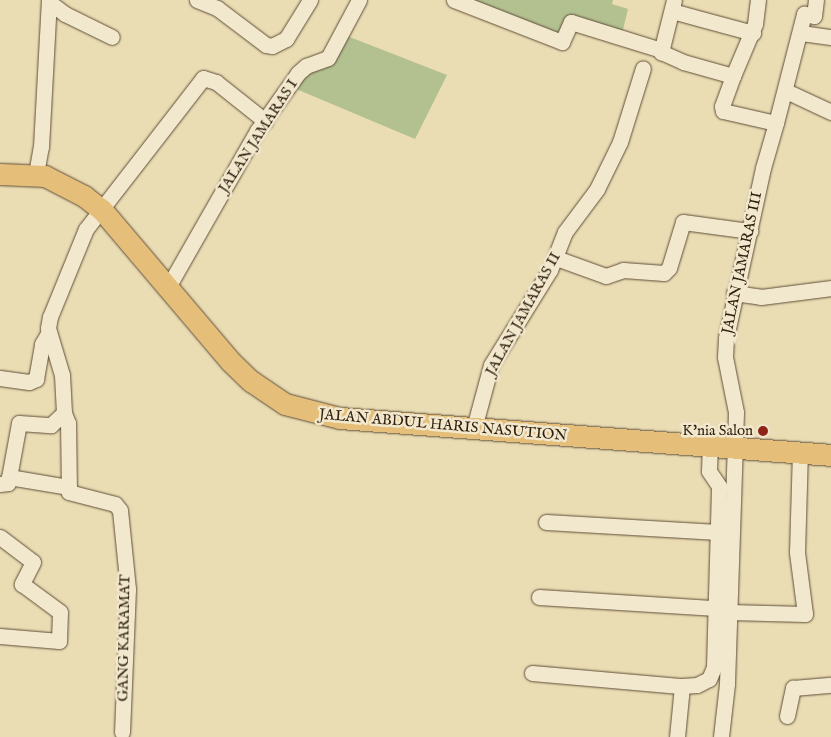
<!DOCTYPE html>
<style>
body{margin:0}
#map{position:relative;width:831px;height:737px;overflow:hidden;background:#eadcb3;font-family:"IM FELL English",serif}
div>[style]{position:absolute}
.green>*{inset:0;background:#b3c190}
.roads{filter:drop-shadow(0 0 1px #5f4e37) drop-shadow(0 0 1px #5f4e37)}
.minor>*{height:15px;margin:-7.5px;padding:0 7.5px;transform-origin:7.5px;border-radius:7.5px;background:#f1e8ce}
.highway>*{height:21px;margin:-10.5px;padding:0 10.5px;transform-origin:10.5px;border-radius:10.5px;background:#e5be7a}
.dots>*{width:14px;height:14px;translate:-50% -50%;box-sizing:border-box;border:2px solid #f1e8ce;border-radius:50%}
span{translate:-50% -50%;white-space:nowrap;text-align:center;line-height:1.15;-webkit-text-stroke:5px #f1e8ce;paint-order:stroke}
.street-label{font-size:15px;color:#311f0e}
.poi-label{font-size:15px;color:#311f0e}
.right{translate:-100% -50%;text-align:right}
</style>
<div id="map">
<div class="green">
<div style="clip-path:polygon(454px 0,613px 0,612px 4px,628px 9px,621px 38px,571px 22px,562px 42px)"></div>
<div style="clip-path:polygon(342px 34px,447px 75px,415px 139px,289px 86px,315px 64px)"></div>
</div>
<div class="roads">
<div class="minor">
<div style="left:197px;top:0;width:22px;rotate:22deg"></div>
<div style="left:217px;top:8px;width:61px;rotate:37.1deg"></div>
<div style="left:266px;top:45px;width:6px;rotate:9deg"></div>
<div style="left:272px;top:46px;width:16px;rotate:-27deg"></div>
<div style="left:286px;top:39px;width:46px;rotate:-58.4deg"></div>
<div style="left:454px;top:0;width:116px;rotate:21.3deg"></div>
<div style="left:562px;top:42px;width:22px;rotate:-66deg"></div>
<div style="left:571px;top:22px;width:94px;rotate:17.3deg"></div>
<div style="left:674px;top:0;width:54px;rotate:104deg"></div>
<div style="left:661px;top:52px;width:24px;rotate:24deg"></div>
<div style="left:683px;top:62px;width:52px;rotate:15.6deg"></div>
<div style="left:733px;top:76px;width:32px;rotate:110deg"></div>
<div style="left:722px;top:106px;width:5px;rotate:79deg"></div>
<div style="left:723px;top:111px;width:54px;rotate:12.8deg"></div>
<div style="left:776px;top:123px;width:47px;rotate:106.1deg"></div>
<div style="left:763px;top:168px;width:174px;rotate:102.3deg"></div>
<div style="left:726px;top:338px;width:19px;rotate:93deg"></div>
<div style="left:725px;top:357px;width:56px;rotate:78.7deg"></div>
<div style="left:736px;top:412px;width:272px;rotate:91.9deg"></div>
<div style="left:727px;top:684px;width:53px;rotate:96.5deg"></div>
<div style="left:49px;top:2px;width:20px;rotate:37deg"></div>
<div style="left:65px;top:14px;width:52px;rotate:26.1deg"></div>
<div style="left:672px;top:11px;width:84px;rotate:15.2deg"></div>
<div style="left:801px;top:33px;width:30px;rotate:8deg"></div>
<div style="left:733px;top:76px;width:56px;rotate:-67.1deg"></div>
<div style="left:755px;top:24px;width:24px;rotate:-83deg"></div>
<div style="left:786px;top:91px;width:50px;rotate:25deg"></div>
<div style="left:776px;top:123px;width:113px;rotate:-75.6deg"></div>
<div style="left:804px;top:14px;width:10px;rotate:11deg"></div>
<div style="left:814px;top:16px;width:16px;rotate:-83deg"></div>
<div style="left:36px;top:174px;width:27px;rotate:-80deg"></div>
<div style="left:41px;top:147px;width:147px;rotate:-86.9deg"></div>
<div style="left:556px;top:258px;width:53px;rotate:19.8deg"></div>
<div style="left:606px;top:276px;width:18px;rotate:-19deg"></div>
<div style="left:623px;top:270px;width:41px;rotate:4.2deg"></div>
<div style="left:664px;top:273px;width:7px;rotate:-45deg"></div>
<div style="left:669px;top:268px;width:48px;rotate:-73.1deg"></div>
<div style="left:683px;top:222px;width:68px;rotate:7.7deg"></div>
<div style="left:168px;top:287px;width:180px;rotate:-60.3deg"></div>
<div style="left:257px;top:131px;width:71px;rotate:-54.7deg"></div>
<div style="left:298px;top:73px;width:11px;rotate:-41deg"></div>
<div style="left:306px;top:66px;width:23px;rotate:-20deg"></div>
<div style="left:328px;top:58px;width:66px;rotate:-61.9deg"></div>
<div style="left:734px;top:293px;width:27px;rotate:8deg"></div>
<div style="left:761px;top:297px;width:71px;rotate:-7.3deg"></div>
<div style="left:0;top:378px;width:29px;rotate:8deg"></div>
<div style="left:29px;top:382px;width:8px;rotate:-23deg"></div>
<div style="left:36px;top:379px;width:36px;rotate:-80deg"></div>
<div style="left:42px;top:344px;width:14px;rotate:-60deg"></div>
<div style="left:474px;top:428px;width:65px;rotate:-74.9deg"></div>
<div style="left:491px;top:365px;width:112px;rotate:-58.2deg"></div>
<div style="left:550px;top:270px;width:41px;rotate:-68.5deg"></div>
<div style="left:565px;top:232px;width:54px;rotate:-53.3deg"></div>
<div style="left:597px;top:189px;width:52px;rotate:-63.9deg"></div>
<div style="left:620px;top:142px;width:77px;rotate:-72.7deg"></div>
<div style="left:9px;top:477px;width:61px;rotate:9.5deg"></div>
<div style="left:0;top:484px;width:8px;rotate:-7deg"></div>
<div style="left:8px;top:483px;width:61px;rotate:-79.6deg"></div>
<div style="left:19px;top:423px;width:32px;rotate:4deg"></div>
<div style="left:51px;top:425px;width:18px;rotate:-43deg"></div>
<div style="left:546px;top:522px;width:172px;rotate:3.3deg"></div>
<div style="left:0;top:537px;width:41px;rotate:37.1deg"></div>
<div style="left:33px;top:562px;width:25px;rotate:117deg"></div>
<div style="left:22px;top:584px;width:47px;rotate:36.4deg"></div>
<div style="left:60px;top:612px;width:29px;rotate:92deg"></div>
<div style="left:59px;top:641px;width:59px;rotate:-175.2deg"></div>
<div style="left:539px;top:597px;width:177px;rotate:3.6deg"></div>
<div style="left:729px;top:612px;width:76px;rotate:1.5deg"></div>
<div style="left:805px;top:614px;width:63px;rotate:-97.4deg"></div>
<div style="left:797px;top:552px;width:99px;rotate:-88.3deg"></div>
<div style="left:532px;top:673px;width:151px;rotate:5deg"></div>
<div style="left:682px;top:686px;width:15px;rotate:-4deg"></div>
<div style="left:697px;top:685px;width:13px;rotate:-27deg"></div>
<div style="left:709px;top:679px;width:13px;rotate:-67deg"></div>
<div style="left:714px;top:667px;width:181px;rotate:-88.4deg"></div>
<div style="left:719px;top:486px;width:18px;rotate:-124deg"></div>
<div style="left:709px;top:471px;width:24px;rotate:-88deg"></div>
<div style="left:787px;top:716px;width:29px;rotate:-78deg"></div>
<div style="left:793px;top:688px;width:38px;rotate:-5deg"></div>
<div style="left:122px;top:732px;width:143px;rotate:-87.6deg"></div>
<div style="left:128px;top:589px;width:79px;rotate:-95.8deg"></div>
<div style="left:120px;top:510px;width:8px;rotate:-130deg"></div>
<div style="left:115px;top:504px;width:48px;rotate:-165.4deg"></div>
<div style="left:69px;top:492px;width:69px;rotate:-90.8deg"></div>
<div style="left:68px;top:423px;width:11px;rotate:-112deg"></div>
<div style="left:64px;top:413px;width:38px;rotate:-93deg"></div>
<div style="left:62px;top:375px;width:49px;rotate:-106.6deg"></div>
<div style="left:48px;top:328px;width:11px;rotate:-80deg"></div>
<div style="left:50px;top:317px;width:95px;rotate:-67.8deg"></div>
<div style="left:86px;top:229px;width:191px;rotate:-52.2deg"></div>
<div style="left:203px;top:78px;width:14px;rotate:17deg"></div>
<div style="left:216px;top:82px;width:63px;rotate:38.5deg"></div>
<div style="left:677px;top:737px;width:51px;rotate:-84.4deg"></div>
</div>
<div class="highway">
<div style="left:0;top:174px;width:45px;rotate:2.5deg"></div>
<div style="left:45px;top:176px;width:44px;rotate:27.1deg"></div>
<div style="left:84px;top:196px;width:23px;rotate:38deg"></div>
<div style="left:102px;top:210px;width:199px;rotate:49.7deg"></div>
<div style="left:231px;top:362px;width:28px;rotate:44deg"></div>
<div style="left:251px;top:381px;width:41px;rotate:34.1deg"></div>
<div style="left:285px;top:404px;width:57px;rotate:14.3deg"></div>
<div style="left:340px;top:418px;width:492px;rotate:4.3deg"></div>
</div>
</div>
<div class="dots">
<div style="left:763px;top:431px;background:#8f2418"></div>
</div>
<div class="street-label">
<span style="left:258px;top:136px;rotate:-57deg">JALAN JAMARAS I</span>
<span style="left:742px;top:263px;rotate:-78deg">JALAN JAMARAS III</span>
<span style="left:523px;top:314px;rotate:-61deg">JALAN JAMARAS II</span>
<span style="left:443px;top:425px;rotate:5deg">JALAN ABDUL HARIS NASUTION</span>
<span style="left:124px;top:638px;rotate:-89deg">GANG KARAMAT</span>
</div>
<div class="poi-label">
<span class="right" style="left:753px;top:431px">K'nia Salon</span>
</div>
</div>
